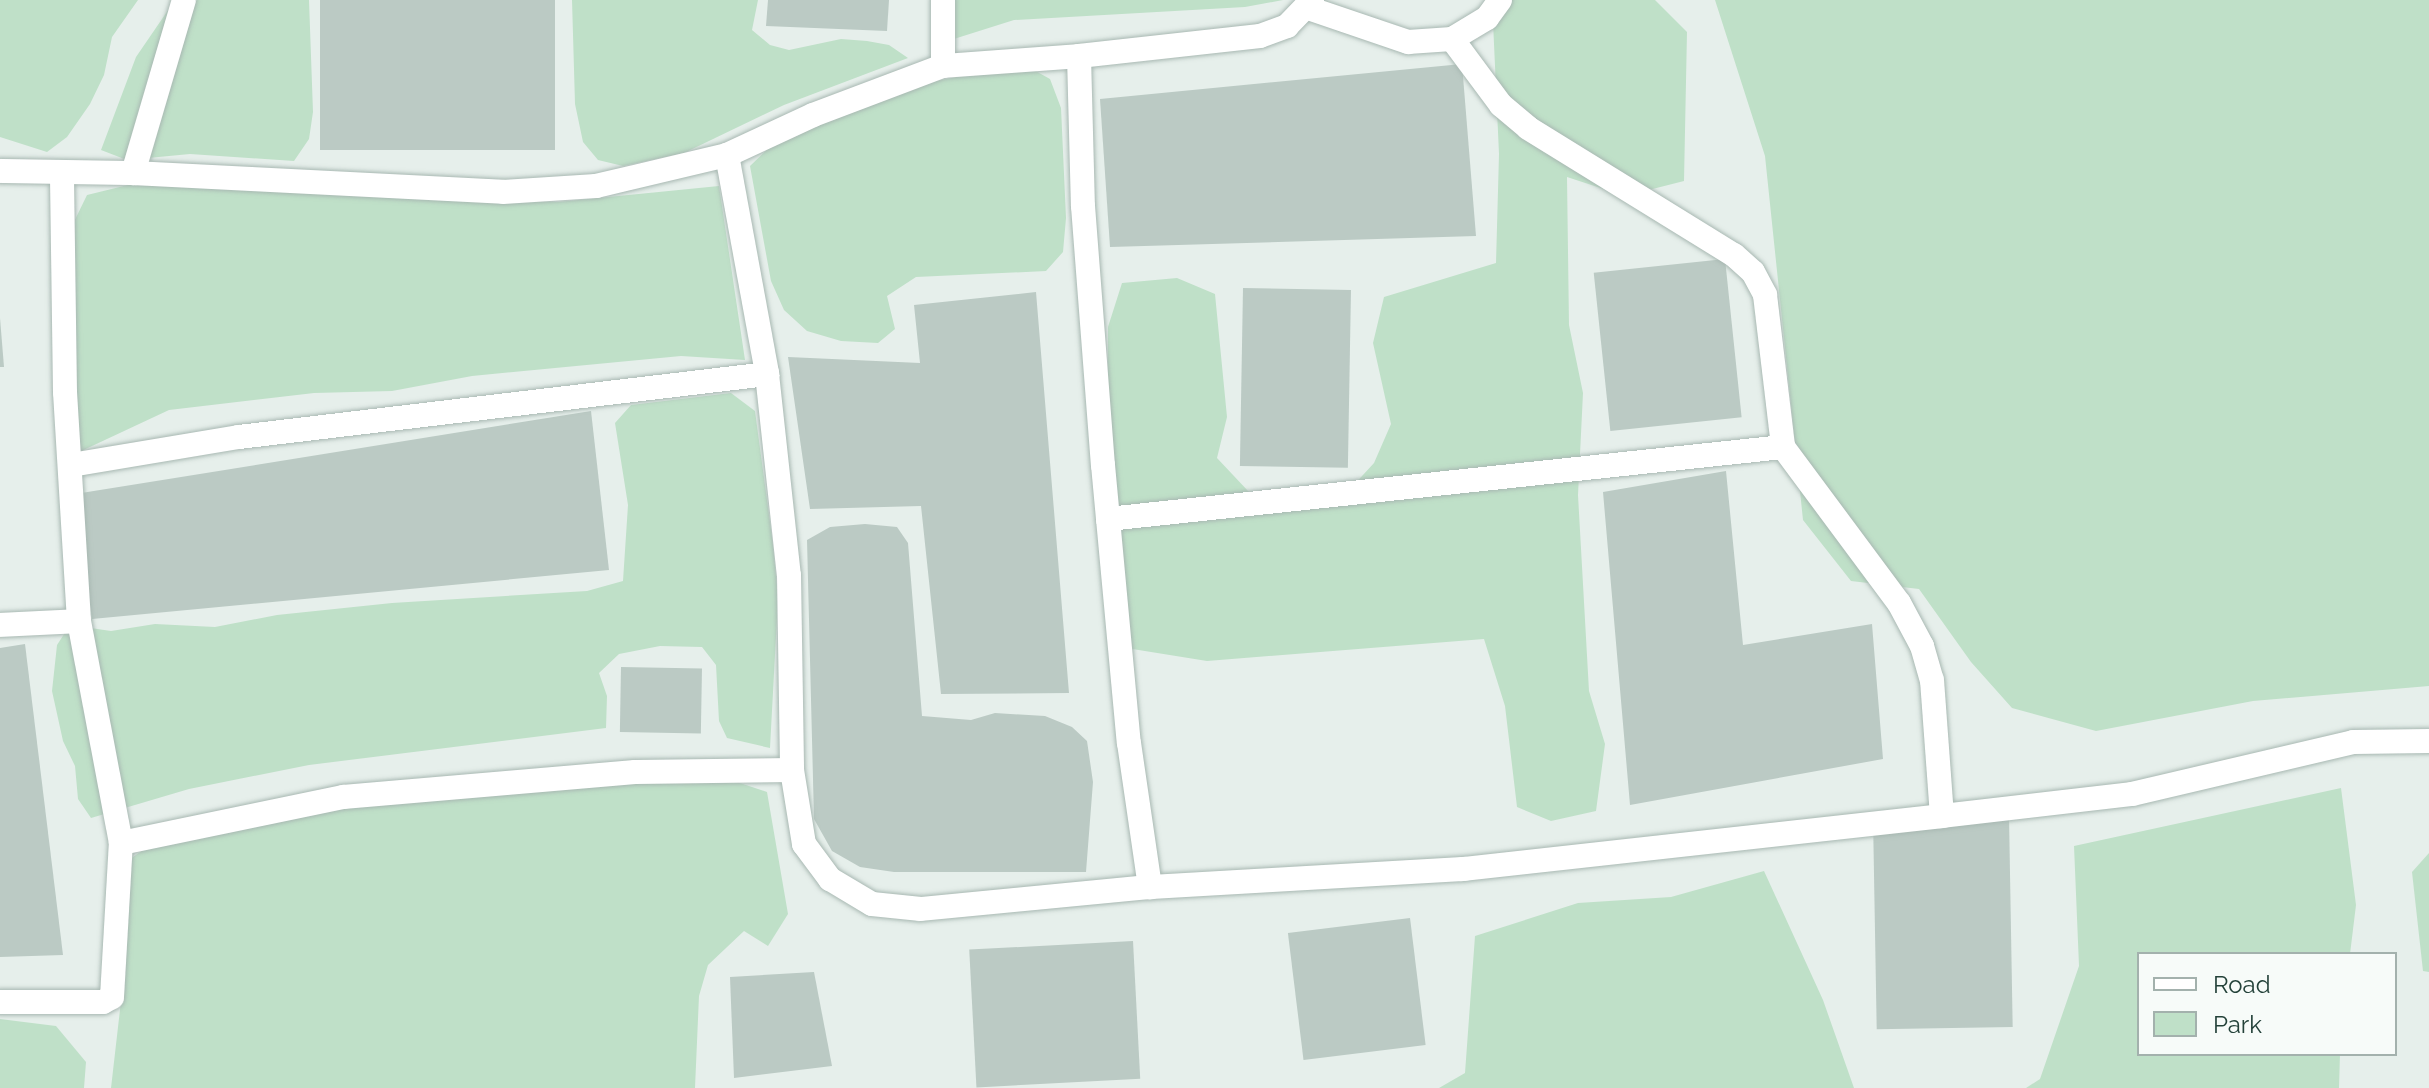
<!DOCTYPE html>
<style>
body{margin:0}
#map{position:relative;width:2429px;height:1088px;overflow:hidden;background:#e6efeb;font-family:Raleway,sans-serif}
div>[style]{position:absolute}
.green>*{inset:0;background:#bfe0c8}
.building>*{inset:0;background:#bbcac4;transform-origin:0 0}
.roads{filter:drop-shadow(0 0 2px #a8b8b2) drop-shadow(0 0 2px #a8b8b2)}
.minor>*{height:24px;margin:-12px;padding:0 12px;transform-origin:12px;border-radius:12px;background:#fff}
span{translate:-50% -50%;white-space:nowrap;text-align:center;line-height:1.15;-webkit-text-stroke:7px #f7fbf9;paint-order:stroke}
.legend{position:absolute;left:2137px;top:952px;width:260px;height:104px;box-sizing:border-box;background:#f7fbf9;border:2px solid #a3b1ad;margin:0;padding:10px 14px;list-style:none;font-size:24px;color:#24423a}
.legend li{display:flex;align-items:center;gap:16px;height:40px}
.legend b{width:40px;border:2px solid #a3b1ad}
</style>
<div id="map">
<div class="green">
<div style="clip-path:polygon(0 0,138px 0,112px 37px,104px 75px,90px 104px,67px 137px,47px 152px,0 137px)"></div>
<div style="clip-path:polygon(175px 0,309px 0,313px 112px,309px 139px,294px 161px,190px 154px,127px 160px,101px 150px,136px 57px)"></div>
<div style="clip-path:polygon(572px 0,758px 0,752px 30px,770px 45px,789px 50px,841px 39px,867px 41px,889px 45px,908px 58px,784px 105px,684px 153px,623px 166px,598px 160px,583px 142px,575px 104px)"></div>
<div style="clip-path:polygon(937px 0,1283px 0,1245px 7px,1014px 20px,938px 44px)"></div>
<div style="clip-path:polygon(1492px 0,1655px 0,1687px 32px,1684px 181px,1625px 196px,1567px 177px,1569px 325px,1583px 393px,1578px 495px,1589px 691px,1605px 744px,1596px 811px,1551px 821px,1517px 807px,1505px 706px,1484px 639px,1207px 661px,1120px 647px,1123px 571px,1108px 397px,1108px 327px,1122px 283px,1177px 278px,1215px 294px,1227px 417px,1217px 458px,1249px 492px,1339px 501px,1374px 463px,1391px 424px,1373px 343px,1384px 297px,1496px 263px,1499px 154px)"></div>
<div style="clip-path:polygon(1715px 0,2429px 0,2429px 686px,2253px 701px,2096px 731px,2012px 708px,1971px 662px,1919px 589px,1851px 581px,1803px 520px,1765px 156px)"></div>
<div style="clip-path:polygon(1023px 64px,1050px 79px,1061px 108px,1066px 218px,1063px 252px,1046px 271px,916px 277px,887px 296px,895px 329px,878px 343px,841px 341px,807px 331px,784px 310px,771px 281px,750px 166px,774px 143px,931px 82px)"></div>
<div style="clip-path:polygon(128px 185px,558px 202px,719px 186px,745px 360px,681px 356px,472px 376px,392px 391px,314px 393px,169px 410px,60px 461px,51px 269px,87px 195px)"></div>
<div style="clip-path:polygon(731px 393px,755px 411px,773px 545px,778px 599px,770px 748px,727px 738px,719px 721px,716px 665px,702px 647px,660px 646px,619px 654px,599px 673px,607px 696px,606px 728px,309px 765px,189px 789px,91px 818px,78px 799px,75px 766px,63px 741px,52px 691px,57px 645px,70px 625px,111px 631px,155px 624px,215px 627px,277px 615px,392px 603px,587px 591px,623px 581px,628px 505px,615px 423px,631px 405px)"></div>
<div style="clip-path:polygon(731px 780px,767px 792px,788px 914px,768px 946px,744px 931px,708px 965px,699px 996px,695px 1088px,111px 1088px,124px 975px,123px 864px,146px 848px,434px 790px)"></div>
<div style="clip-path:polygon(2341px 788px,2356px 905px,2350px 954px,2139px 954px,2139px 1054px,2340px 1054px,2339px 1088px,2026px 1088px,2040px 1079px,2079px 966px,2074px 846px)"></div>
<div style="clip-path:polygon(2429px 853px,2429px 972px,2423px 971px,2412px 872px)"></div>
<div style="clip-path:polygon(1764px 871px,1823px 1000px,1854px 1088px,1439px 1088px,1465px 1073px,1475px 936px,1578px 903px,1671px 897px)"></div>
<div style="clip-path:polygon(0 1019px,56px 1026px,86px 1062px,84px 1088px,0 1088px)"></div>
</div>
<div class="building">
<div style="left:320px;top:0;width:235px;height:150px"></div>
<div style="clip-path:polygon(768px 0,889px 0,887px 31px,766px 26px)"></div>
<div style="clip-path:polygon(1462px 64px,1476px 236px,1110px 247px,1100px 99px)"></div>
<div style="left:1725px;top:259px;width:159px;height:132px;rotate:84deg"></div>
<div style="left:1243px;top:288px;width:108px;height:178px;rotate:1deg"></div>
<div style="clip-path:polygon(1036px 292px,1069px 693px,941px 694px,921px 506px,810px 509px,788px 357px,920px 363px,914px 305px)"></div>
<div style="clip-path:polygon(0 318px,4px 367px,0 367px)"></div>
<div style="clip-path:polygon(591px 411px,609px 570px,92px 619px,75px 494px)"></div>
<div style="clip-path:polygon(1726px 471px,1743px 645px,1872px 624px,1883px 759px,1630px 805px,1603px 492px)"></div>
<div style="clip-path:polygon(865px 524px,897px 527px,908px 543px,922px 716px,971px 720px,995px 713px,1045px 716px,1072px 727px,1087px 741px,1093px 782px,1086px 872px,894px 872px,860px 867px,832px 851px,814px 819px,807px 540px,830px 527px)"></div>
<div style="clip-path:polygon(25px 644px,63px 955px,0 957px,0 648px)"></div>
<div style="left:621px;top:667px;width:81px;height:65px;rotate:1deg"></div>
<div style="left:2009px;top:816px;width:211px;height:136px;rotate:89deg"></div>
<div style="left:1410px;top:918px;width:128px;height:123px;rotate:83deg"></div>
<div style="left:1133px;top:941px;width:138px;height:164px;rotate:87deg"></div>
<div style="clip-path:polygon(814px 972px,832px 1066px,734px 1078px,730px 977px)"></div>
</div>
<div class="roads">
<div class="minor">
<div style="left:1308px;top:8px;width:106px;rotate:18.8deg"></div>
<div style="left:1408px;top:42px;width:44px;rotate:-3.9deg"></div>
<div style="left:1452px;top:39px;width:41px;rotate:-31deg"></div>
<div style="left:1487px;top:18px;width:22px;rotate:-54deg"></div>
<div style="left:1452px;top:39px;width:82px;rotate:53.4deg"></div>
<div style="left:1501px;top:105px;width:35px;rotate:40deg"></div>
<div style="left:1528px;top:128px;width:242px;rotate:31.7deg"></div>
<div style="left:1734px;top:255px;width:25px;rotate:42deg"></div>
<div style="left:1753px;top:272px;width:26px;rotate:62deg"></div>
<div style="left:1765px;top:295px;width:153px;rotate:83.2deg"></div>
<div style="left:1783px;top:447px;width:194px;rotate:53.4deg"></div>
<div style="left:1899px;top:603px;width:49px;rotate:61.9deg"></div>
<div style="left:1922px;top:646px;width:35px;rotate:74deg"></div>
<div style="left:1932px;top:680px;width:136px;rotate:85.8deg"></div>
<div style="left:1079px;top:56px;width:182px;rotate:-6.3deg"></div>
<div style="left:1260px;top:36px;width:29px;rotate:-20deg"></div>
<div style="left:1287px;top:26px;width:36px;rotate:-46deg"></div>
<div style="left:943px;top:66px;width:66px;rotate:-90deg"></div>
<div style="left:727px;top:155px;width:223px;rotate:79.6deg"></div>
<div style="left:0;top:171px;width:133px;rotate:0.9deg"></div>
<div style="left:133px;top:173px;width:180px;rotate:-73.6deg"></div>
<div style="left:133px;top:173px;width:370px;rotate:2.9deg"></div>
<div style="left:503px;top:192px;width:93px;rotate:-3.7deg"></div>
<div style="left:596px;top:186px;width:135px;rotate:-13.3deg"></div>
<div style="left:727px;top:155px;width:95px;rotate:-24.9deg"></div>
<div style="left:813px;top:115px;width:139px;rotate:-20.7deg"></div>
<div style="left:943px;top:66px;width:136px;rotate:-4.2deg"></div>
<div style="left:1079px;top:56px;width:150px;rotate:88.5deg"></div>
<div style="left:1083px;top:206px;width:260px;rotate:85.6deg"></div>
<div style="left:1103px;top:465px;width:279px;rotate:84.7deg"></div>
<div style="left:1129px;top:743px;width:146px;rotate:81.7deg"></div>
<div style="left:71px;top:465px;width:170px;rotate:-9.5deg"></div>
<div style="left:239px;top:437px;width:532px;rotate:-6.8deg"></div>
<div style="left:767px;top:374px;width:202px;rotate:83.8deg"></div>
<div style="left:789px;top:575px;width:195px;rotate:89.1deg"></div>
<div style="left:1108px;top:519px;width:679px;rotate:-6.09deg"></div>
<div style="left:79px;top:621px;width:226px;rotate:79.3deg"></div>
<div style="left:0;top:625px;width:79px;rotate:-2.9deg"></div>
<div style="left:79px;top:621px;width:229px;rotate:-93.5deg"></div>
<div style="left:65px;top:392px;width:219px;rotate:-90.8deg"></div>
<div style="left:0;top:1002px;width:103px"></div>
<div style="left:103px;top:1002px;width:10px;rotate:-29deg"></div>
<div style="left:112px;top:997px;width:154px;rotate:-86.7deg"></div>
<div style="left:121px;top:843px;width:227px;rotate:-11.7deg"></div>
<div style="left:343px;top:797px;width:293px;rotate:-4.9deg"></div>
<div style="left:635px;top:772px;width:157px;rotate:-0.7deg"></div>
<div style="left:792px;top:770px;width:75px;rotate:80.8deg"></div>
<div style="left:804px;top:844px;width:44px;rotate:53.4deg"></div>
<div style="left:830px;top:879px;width:49px;rotate:30.8deg"></div>
<div style="left:872px;top:904px;width:49px;rotate:5.8deg"></div>
<div style="left:921px;top:909px;width:230px;rotate:-5.5deg"></div>
<div style="left:1150px;top:887px;width:314px;rotate:-3.3deg"></div>
<div style="left:1463px;top:869px;width:482px;rotate:-6.3deg"></div>
<div style="left:1942px;top:816px;width:191px;rotate:-6.6deg"></div>
<div style="left:2132px;top:794px;width:227px;rotate:-13.2deg"></div>
<div style="left:2353px;top:742px;width:76px;rotate:-0.8deg"></div>
</div>
</div>
<ul class="legend">
<li><b style="height:10px;background:#fff"></b>Road</li>
<li><b style="height:22px;background:#bfe0c8"></b>Park</li>
</ul>
</div>
